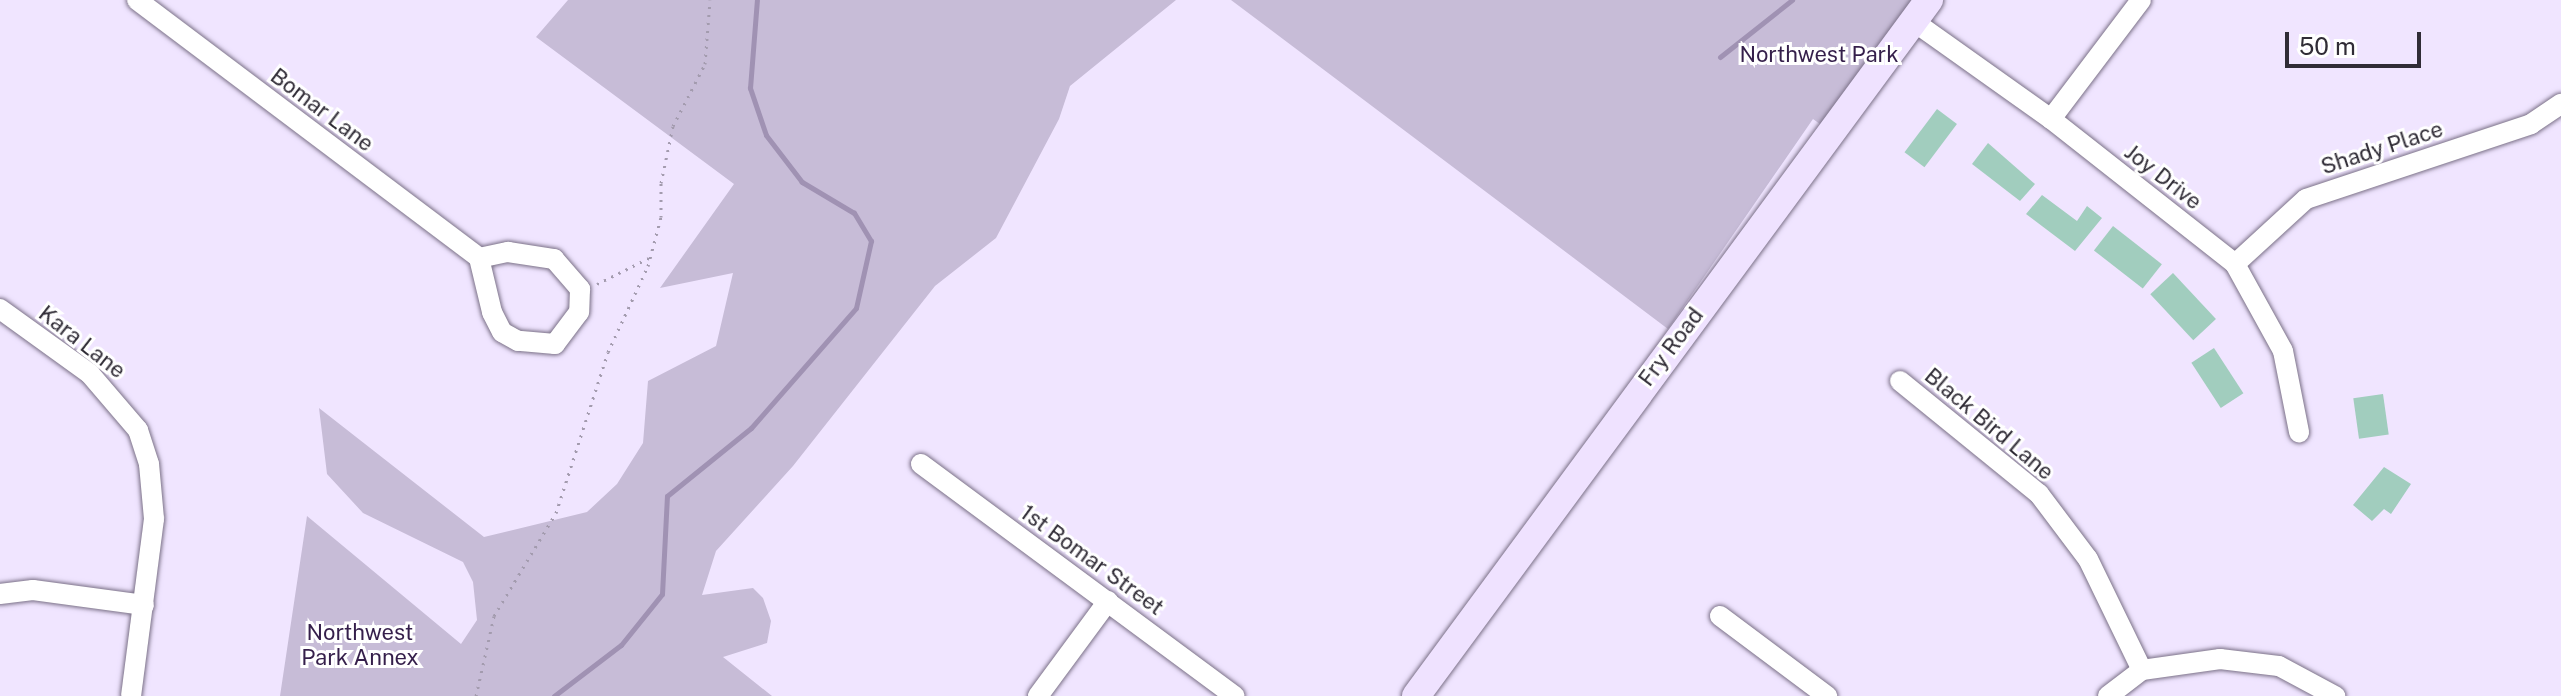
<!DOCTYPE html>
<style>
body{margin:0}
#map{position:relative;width:2561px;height:696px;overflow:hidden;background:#f0e5ff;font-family:"Public Sans",sans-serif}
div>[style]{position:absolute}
.green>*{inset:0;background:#c7bcd7}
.stream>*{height:5px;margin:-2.5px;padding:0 2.5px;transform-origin:2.5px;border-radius:2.5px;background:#a092b3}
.building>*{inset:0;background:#a1cdbe;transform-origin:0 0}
.path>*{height:3px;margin-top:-1.5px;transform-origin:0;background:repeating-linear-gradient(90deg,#a39bae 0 2px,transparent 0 8px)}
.roads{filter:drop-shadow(0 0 2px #7b7188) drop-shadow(0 0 2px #7b7188)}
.street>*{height:20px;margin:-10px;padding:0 10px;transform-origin:10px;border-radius:10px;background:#fff}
.secondary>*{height:28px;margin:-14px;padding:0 14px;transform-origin:14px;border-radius:14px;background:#efe2ff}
span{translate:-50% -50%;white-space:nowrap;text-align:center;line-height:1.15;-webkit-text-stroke:6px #fff;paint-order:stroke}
.park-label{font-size:22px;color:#351f4b}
.street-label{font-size:22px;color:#302c36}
.scale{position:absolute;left:2285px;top:32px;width:136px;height:36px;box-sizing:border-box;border:4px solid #302c36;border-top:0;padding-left:10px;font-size:24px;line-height:28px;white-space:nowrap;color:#302c36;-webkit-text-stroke:6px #fff;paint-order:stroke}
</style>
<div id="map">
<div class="green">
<div style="clip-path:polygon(568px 0,1176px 0,1070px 86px,1059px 119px,996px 238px,935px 286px,793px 466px,716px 551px,702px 595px,753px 588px,763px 598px,771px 621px,767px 643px,723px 657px,772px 696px,280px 696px,307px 516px,461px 644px,477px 620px,473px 582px,463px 562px,363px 513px,327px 474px,319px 408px,484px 537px,587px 512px,617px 484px,643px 443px,648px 381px,716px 346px,733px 273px,660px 288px,734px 184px,536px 37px)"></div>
<div style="clip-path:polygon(1231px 0,1929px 0,1831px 132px,1813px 119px,1668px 329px)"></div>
</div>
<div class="stream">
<div style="left:1720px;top:57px;width:92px;rotate:-38.4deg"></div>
<div style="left:554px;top:696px;width:84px;rotate:-37.3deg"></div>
<div style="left:621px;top:645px;width:65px;rotate:-51.2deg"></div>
<div style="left:662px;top:594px;width:98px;rotate:-87.1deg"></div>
<div style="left:667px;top:496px;width:108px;rotate:-39deg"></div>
<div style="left:751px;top:428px;width:159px;rotate:-48.8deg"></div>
<div style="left:856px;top:308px;width:69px;rotate:-77.4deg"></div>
<div style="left:871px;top:241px;width:33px;rotate:-121deg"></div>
<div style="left:854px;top:213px;width:61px;rotate:-149.2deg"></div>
<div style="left:802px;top:182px;width:59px;rotate:-127.5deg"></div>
<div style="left:766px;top:135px;width:50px;rotate:-108.8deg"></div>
<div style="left:750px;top:88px;width:88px;rotate:-85.5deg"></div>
</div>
<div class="building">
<div style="left:1937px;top:109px;width:25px;height:54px;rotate:37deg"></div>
<div style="clip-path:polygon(1988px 143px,2035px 184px,2020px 201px,1972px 164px)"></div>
<div style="clip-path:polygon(2042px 195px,2077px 221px,2087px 206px,2102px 218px,2075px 251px,2026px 214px)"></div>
<div style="left:2113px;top:226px;width:62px;height:31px;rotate:38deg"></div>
<div style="left:2173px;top:273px;width:63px;height:31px;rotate:47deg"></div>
<div style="left:2214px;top:348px;width:54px;height:27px;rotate:57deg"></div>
<div style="left:2383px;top:394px;width:41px;height:30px;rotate:82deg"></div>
<div style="clip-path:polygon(2384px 467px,2411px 484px,2391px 514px,2384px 509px,2372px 521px,2353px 505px)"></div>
</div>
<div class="path">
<div style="left:597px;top:284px;width:60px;rotate:-26.6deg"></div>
<div style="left:476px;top:696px;width:82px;rotate:-77.3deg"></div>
<div style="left:494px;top:616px;width:120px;rotate:-59deg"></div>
<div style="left:556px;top:513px;width:169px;rotate:-72.1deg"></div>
<div style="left:608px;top:352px;width:95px;rotate:-65.1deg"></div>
<div style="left:648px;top:266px;width:51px;rotate:-75.1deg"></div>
<div style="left:661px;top:217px;width:34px;rotate:-90deg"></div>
<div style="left:661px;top:183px;width:58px;rotate:-78.1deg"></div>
<div style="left:673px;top:126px;width:70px;rotate:-62.7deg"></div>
<div style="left:705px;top:64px;width:64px;rotate:-85.5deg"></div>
</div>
<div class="roads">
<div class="street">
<div style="left:137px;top:0;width:428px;rotate:37deg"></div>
<div style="left:1913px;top:21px;width:169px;rotate:35.4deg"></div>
<div style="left:2051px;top:119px;width:234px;rotate:38.2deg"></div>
<div style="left:2235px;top:264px;width:99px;rotate:61.1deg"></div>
<div style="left:2283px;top:351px;width:83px;rotate:78.8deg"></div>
<div style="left:2051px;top:119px;width:149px;rotate:-52.9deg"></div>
<div style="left:508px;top:252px;width:47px;rotate:8.7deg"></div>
<div style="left:554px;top:259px;width:40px;rotate:49deg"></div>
<div style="left:580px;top:289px;width:23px;rotate:92deg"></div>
<div style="left:579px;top:312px;width:40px;rotate:127deg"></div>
<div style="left:555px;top:344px;width:37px;rotate:-175deg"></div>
<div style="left:518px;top:341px;width:18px;rotate:-151deg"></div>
<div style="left:502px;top:332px;width:22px;rotate:-117deg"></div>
<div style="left:492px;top:312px;width:56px;rotate:-103.5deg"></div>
<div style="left:479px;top:258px;width:30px;rotate:-12deg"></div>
<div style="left:2235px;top:264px;width:96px;rotate:-42.5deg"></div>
<div style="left:2306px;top:199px;width:237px;rotate:-18.4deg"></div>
<div style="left:2531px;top:124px;width:36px;rotate:-34deg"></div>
<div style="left:0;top:309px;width:111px;rotate:35.8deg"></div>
<div style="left:90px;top:374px;width:74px;rotate:49.4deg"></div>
<div style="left:138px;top:430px;width:36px;rotate:72deg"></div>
<div style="left:149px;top:464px;width:55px;rotate:84.8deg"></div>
<div style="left:154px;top:519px;width:178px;rotate:97.4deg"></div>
<div style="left:1900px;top:381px;width:179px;rotate:39.1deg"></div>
<div style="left:2039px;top:494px;width:81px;rotate:53deg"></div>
<div style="left:2088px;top:559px;width:123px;rotate:64.1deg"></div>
<div style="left:921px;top:464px;width:390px;rotate:36.5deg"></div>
<div style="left:0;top:594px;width:33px;rotate:-7deg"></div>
<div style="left:33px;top:590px;width:112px;rotate:7.7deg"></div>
<div style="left:1720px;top:616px;width:134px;rotate:36.8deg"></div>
<div style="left:1038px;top:696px;width:118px;rotate:-53.6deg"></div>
<div style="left:2108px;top:696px;width:43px;rotate:-37.4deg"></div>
<div style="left:2142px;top:670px;width:79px;rotate:-8deg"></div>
<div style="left:2220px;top:659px;width:59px;rotate:6.8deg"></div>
<div style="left:2279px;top:666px;width:64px;rotate:28.2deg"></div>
</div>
<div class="secondary">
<div style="left:1416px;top:696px;width:865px;rotate:-53.61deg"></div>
</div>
</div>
<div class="park-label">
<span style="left:1819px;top:55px">Northwest Park</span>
<span style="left:360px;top:645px">Northwest<br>Park Annex</span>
</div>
<div class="street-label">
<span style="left:322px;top:110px;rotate:37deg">Bomar Lane</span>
<span style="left:2382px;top:148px;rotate:-18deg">Shady Place</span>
<span style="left:2163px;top:177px;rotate:38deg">Joy Drive</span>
<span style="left:82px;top:342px;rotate:38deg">Kara Lane</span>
<span style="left:1671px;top:347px;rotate:-53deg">Fry Road</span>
<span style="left:1989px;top:424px;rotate:40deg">Black Bird Lane</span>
<span style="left:1092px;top:560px;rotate:36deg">1st Bomar Street</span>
</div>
<div class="scale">50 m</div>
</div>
